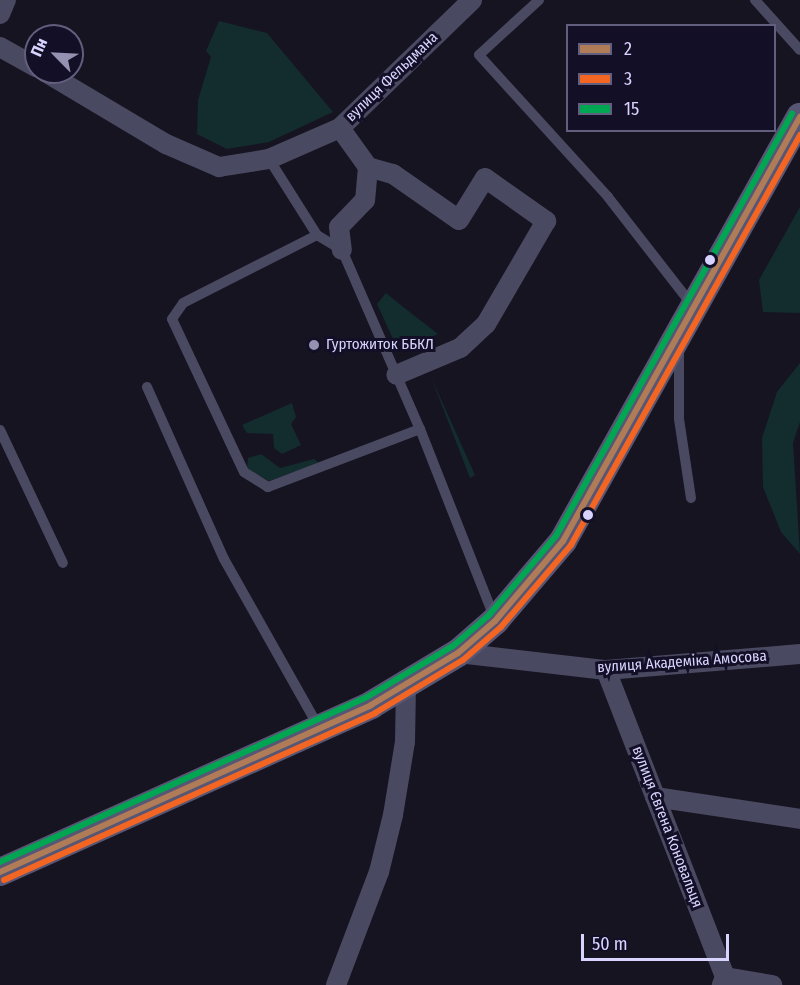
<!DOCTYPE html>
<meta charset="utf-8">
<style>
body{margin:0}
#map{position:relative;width:800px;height:985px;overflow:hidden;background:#161421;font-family:"Fira Sans Condensed",sans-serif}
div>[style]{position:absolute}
.green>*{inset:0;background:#132c2d}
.lane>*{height:10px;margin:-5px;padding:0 5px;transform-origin:5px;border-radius:5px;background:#4a4962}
.street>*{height:20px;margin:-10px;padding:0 10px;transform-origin:10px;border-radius:10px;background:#4a4962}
.secondary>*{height:28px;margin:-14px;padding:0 14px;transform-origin:14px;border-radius:14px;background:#575674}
.bus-1>*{height:6px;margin:-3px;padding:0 3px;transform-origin:3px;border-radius:3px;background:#b07c57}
.bus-2>*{height:6px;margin:-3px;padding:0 3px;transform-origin:3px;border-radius:3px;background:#f26522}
.bus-3>*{height:6px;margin:-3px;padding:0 3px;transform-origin:3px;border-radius:3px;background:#00a651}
.dots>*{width:16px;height:16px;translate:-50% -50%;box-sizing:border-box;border:3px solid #130f26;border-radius:50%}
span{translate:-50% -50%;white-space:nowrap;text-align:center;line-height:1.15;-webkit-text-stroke:6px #130f26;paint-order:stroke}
.street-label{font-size:15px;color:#d9d4ff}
.poi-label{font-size:15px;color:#d9d4ff}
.left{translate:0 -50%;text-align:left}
.legend{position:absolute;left:566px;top:24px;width:210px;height:108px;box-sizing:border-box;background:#130f26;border:2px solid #625e7d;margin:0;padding:8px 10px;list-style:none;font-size:18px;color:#d9d4ff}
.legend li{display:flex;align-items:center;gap:12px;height:30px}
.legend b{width:30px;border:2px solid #625e7d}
.north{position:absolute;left:24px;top:24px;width:60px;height:60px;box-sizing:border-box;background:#130f26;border:2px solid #625e7d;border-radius:50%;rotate:294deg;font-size:16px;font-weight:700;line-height:24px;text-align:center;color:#d9d4ff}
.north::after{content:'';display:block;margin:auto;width:21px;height:27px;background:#9591b1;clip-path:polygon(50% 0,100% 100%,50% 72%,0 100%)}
.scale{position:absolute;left:581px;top:934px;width:148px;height:27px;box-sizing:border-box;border:3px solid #d9d4ff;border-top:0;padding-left:8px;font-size:18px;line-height:21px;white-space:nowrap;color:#d9d4ff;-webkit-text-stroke:4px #130f26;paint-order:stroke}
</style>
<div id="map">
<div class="green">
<div style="clip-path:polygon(219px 21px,267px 33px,333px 112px,269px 142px,227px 149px,197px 134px,198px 100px,211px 57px,206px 51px)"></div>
<div style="clip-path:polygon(800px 207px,800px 313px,763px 312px,759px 280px)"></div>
<div style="clip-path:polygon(386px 293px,402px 306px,438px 334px,399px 352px,377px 304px)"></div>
<div style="clip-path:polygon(800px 363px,800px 422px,793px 443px,800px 554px,781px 532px,763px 487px,762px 438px,777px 392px)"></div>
<div style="clip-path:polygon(431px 377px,475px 475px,470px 478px)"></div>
<div style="clip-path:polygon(292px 403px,296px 417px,291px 424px,301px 445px,282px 454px,274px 448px,273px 434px,247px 433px,242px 425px)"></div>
<div style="clip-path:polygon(261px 454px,280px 468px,314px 459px,319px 463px,269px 481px,247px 469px,248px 458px)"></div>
</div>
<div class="lane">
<div style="left:539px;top:0;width:81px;rotate:137.5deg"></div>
<div style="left:479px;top:55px;width:192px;rotate:47.7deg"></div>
<div style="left:608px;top:197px;width:137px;rotate:52.1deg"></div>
<div style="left:755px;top:0;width:67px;rotate:48deg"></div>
<div style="left:269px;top:159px;width:90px;rotate:57.7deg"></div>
<div style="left:679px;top:350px;width:69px;rotate:90deg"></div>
<div style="left:679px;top:419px;width:80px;rotate:81.4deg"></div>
<div style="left:147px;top:387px;width:188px;rotate:65.9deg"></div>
<div style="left:224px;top:559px;width:192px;rotate:60.6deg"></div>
<div style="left:420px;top:429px;width:163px;rotate:159.1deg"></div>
<div style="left:268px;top:487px;width:28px;rotate:-148deg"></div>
<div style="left:244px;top:472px;width:169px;rotate:-115.2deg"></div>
<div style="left:172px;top:319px;width:19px;rotate:-55deg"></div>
<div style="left:183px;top:303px;width:150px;rotate:-26.9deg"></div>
<div style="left:317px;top:235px;width:29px;rotate:31deg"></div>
<div style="left:342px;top:250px;width:195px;rotate:66.5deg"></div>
<div style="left:420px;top:429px;width:202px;rotate:68.5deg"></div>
<div style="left:0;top:430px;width:147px;rotate:64.7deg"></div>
</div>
<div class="street">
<div style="left:0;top:14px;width:15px;rotate:-67deg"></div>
<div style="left:0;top:47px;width:41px;rotate:29.1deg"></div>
<div style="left:45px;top:72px;width:141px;rotate:30.8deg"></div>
<div style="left:166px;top:144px;width:58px;rotate:23.5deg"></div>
<div style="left:219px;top:167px;width:51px;rotate:-9.1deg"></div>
<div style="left:269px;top:159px;width:77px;rotate:-23.6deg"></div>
<div style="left:340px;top:128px;width:184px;rotate:-44.1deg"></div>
<div style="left:340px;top:128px;width:48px;rotate:54.3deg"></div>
<div style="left:368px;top:167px;width:33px;rotate:95deg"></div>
<div style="left:365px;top:200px;width:37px;rotate:134deg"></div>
<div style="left:339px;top:227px;width:23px;rotate:83deg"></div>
<div style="left:368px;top:167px;width:26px;rotate:16deg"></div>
<div style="left:393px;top:174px;width:80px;rotate:34.9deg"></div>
<div style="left:459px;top:220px;width:49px;rotate:-58.2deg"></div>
<div style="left:485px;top:178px;width:75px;rotate:35.2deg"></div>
<div style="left:546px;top:221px;width:119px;rotate:120.2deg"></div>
<div style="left:486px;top:324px;width:35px;rotate:137deg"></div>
<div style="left:460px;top:348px;width:69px;rotate:157.1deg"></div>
<div style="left:458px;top:653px;width:149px;rotate:6.6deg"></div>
<div style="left:606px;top:670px;width:195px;rotate:-4.7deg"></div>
<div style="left:606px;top:670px;width:329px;rotate:68.8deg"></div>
<div style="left:725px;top:977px;width:9px;rotate:111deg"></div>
<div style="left:655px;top:797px;width:147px;rotate:8.6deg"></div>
<div style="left:725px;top:977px;width:48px;rotate:9.7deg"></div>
<div style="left:336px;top:985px;width:121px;rotate:-69.2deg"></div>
<div style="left:379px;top:872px;width:59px;rotate:-76.2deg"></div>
<div style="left:393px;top:815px;width:74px;rotate:-80.7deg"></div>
<div style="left:405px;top:742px;width:58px;rotate:-89deg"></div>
</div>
<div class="secondary">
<div style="left:0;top:872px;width:407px;rotate:-24.2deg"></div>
<div style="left:371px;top:705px;width:101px;rotate:-30.9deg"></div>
<div style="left:458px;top:653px;width:49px;rotate:-40.9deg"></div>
<div style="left:495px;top:621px;width:105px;rotate:-49.6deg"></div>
<div style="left:563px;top:541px;width:486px;rotate:-60.8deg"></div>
</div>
<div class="bus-1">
<div style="left:0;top:872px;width:407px;rotate:-24.2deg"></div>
<div style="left:371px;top:705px;width:101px;rotate:-30.9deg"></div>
<div style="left:458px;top:653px;width:49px;rotate:-40.9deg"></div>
<div style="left:495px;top:621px;width:105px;rotate:-49.6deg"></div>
<div style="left:563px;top:541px;width:486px;rotate:-60.8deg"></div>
</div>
<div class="bus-2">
<div style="left:4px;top:880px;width:407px;rotate:-24.2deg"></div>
<div style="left:375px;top:713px;width:103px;rotate:-31.1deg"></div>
<div style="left:463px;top:660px;width:50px;rotate:-41deg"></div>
<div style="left:501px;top:627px;width:108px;rotate:-49.5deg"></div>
<div style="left:571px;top:545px;width:470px;rotate:-60.8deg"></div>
</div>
<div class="bus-3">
<div style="left:0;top:862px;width:402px;rotate:-24.2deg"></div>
<div style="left:367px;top:697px;width:100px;rotate:-30.7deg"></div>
<div style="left:453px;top:646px;width:48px;rotate:-40.7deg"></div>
<div style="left:489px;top:615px;width:104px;rotate:-49.7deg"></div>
<div style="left:556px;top:536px;width:484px;rotate:-60.8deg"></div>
</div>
<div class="dots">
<div style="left:710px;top:260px;background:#d9d4ff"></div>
<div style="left:314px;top:345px;background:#9591b1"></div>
<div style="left:588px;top:515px;background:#d9d4ff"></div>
</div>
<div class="street-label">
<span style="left:392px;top:77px;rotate:-44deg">вулиця Фельдмана</span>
<span style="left:682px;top:662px;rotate:-4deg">вулиця Академіка Амосова</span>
<span style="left:667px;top:827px;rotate:69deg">вулиця Євгена Коновальця</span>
</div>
<div class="poi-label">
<span class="left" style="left:326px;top:345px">Гуртожиток ББКЛ</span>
</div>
<ul class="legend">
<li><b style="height:8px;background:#b07c57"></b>2</li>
<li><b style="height:8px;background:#f26522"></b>3</li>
<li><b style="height:8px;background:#00a651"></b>15</li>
</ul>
<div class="north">Пн</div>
<div class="scale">50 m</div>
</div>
